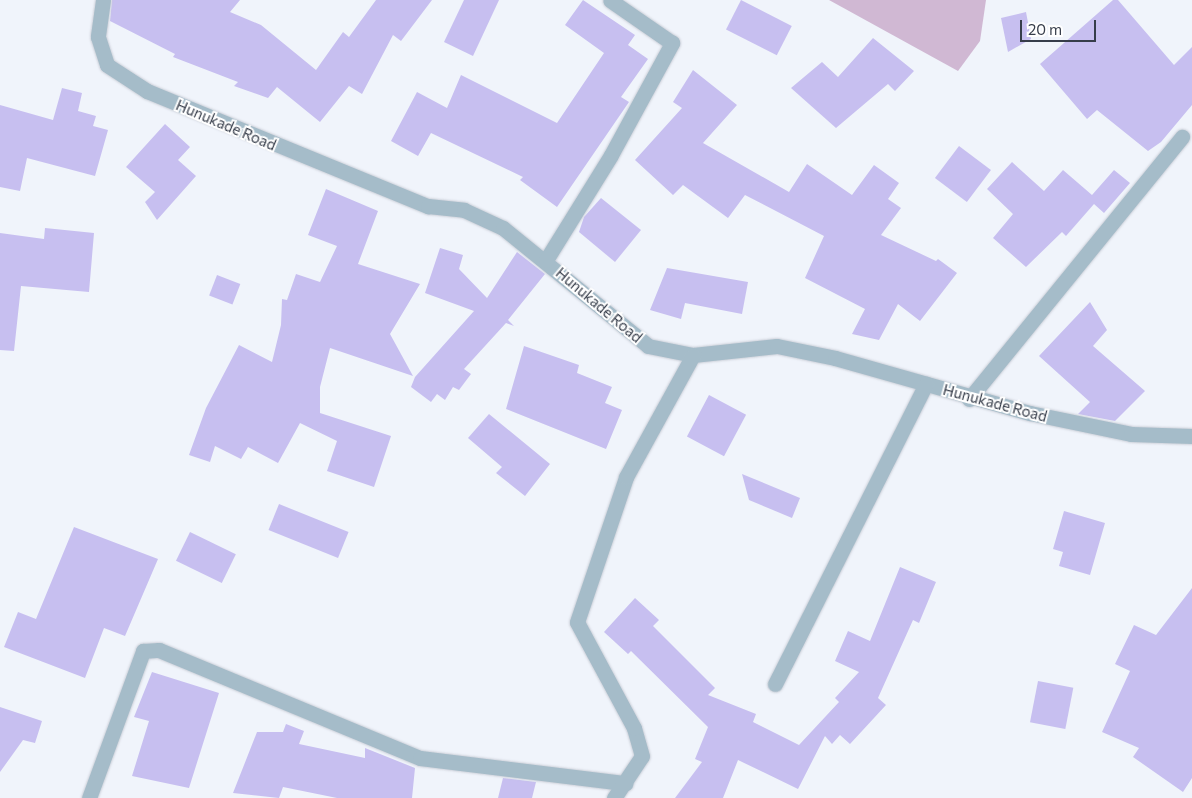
<!DOCTYPE html>
<style>
body{margin:0}
#map{position:relative;width:1192px;height:798px;overflow:hidden;background:#f0f4fb;font-family:Commissioner,sans-serif}
div>[style]{position:absolute}
.green>*{inset:0;background:#d0b8d3}
.building>*{inset:0;background:#c7bff0;transform-origin:0 0}
.roads{filter:drop-shadow(0 0 1px #cbcfd8) drop-shadow(0 0 1px #cbcfd8)}
.minor>*{height:15px;margin:-7.5px;padding:0 7.5px;transform-origin:7.5px;border-radius:7.5px;background:#a5bcc9}
span{translate:-50% -50%;white-space:nowrap;text-align:center;line-height:1.15;-webkit-text-stroke:4px #fff;paint-order:stroke}
.street-label{font-size:15px;color:#363d4a}
.scale{position:absolute;left:1020px;top:20px;width:76px;height:22px;box-sizing:border-box;border:2px solid #363d4a;border-top:0;padding-left:6px;font-size:15px;line-height:18px;white-space:nowrap;color:#363d4a;-webkit-text-stroke:4px #fff;paint-order:stroke}
</style>
<div id="map">
<div class="green">
<div style="clip-path:polygon(829px 0,986px 0,980px 41px,958px 71px)"></div>
</div>
<div class="building">
<div style="clip-path:polygon(112px 0,240px 0,230px 12px,261px 25px,316px 70px,343px 32px,349px 37px,376px 0,432px 0,401px 41px,393px 35px,362px 94px,349px 86px,320px 122px,277px 87px,268px 98px,234px 86px,238px 82px,173px 57px,175px 54px,110px 21px)"></div>
<div style="clip-path:polygon(464px 0,499px 0,473px 56px,444px 42px)"></div>
<div style="clip-path:polygon(583px 0,635px 35px,628px 45px,648px 59px,621px 97px,629px 102px,557px 207px,520px 180px,523px 177px,431px 133px,418px 156px,391px 141px,417px 92px,447px 108px,461px 75px,557px 123px,604px 53px,565px 25px)"></div>
<div style="left:741px;top:0;width:57px;height:33px;rotate:27deg"></div>
<div style="clip-path:polygon(1113px 0,1118px 0,1174px 65px,1192px 47px,1192px 105px,1161px 142px,1148px 151px,1097px 110px,1087px 119px,1040px 64px)"></div>
<div style="clip-path:polygon(1026px 12px,1031px 39px,1008px 52px,1001px 18px)"></div>
<div style="clip-path:polygon(873px 38px,914px 71px,895px 91px,888px 84px,836px 128px,791px 88px,822px 62px,838px 77px)"></div>
<div style="clip-path:polygon(693px 70px,737px 105px,703px 143px,789px 192px,807px 164px,852px 195px,874px 165px,899px 183px,888px 199px,901px 208px,881px 235px,936px 261px,938px 259px,957px 273px,920px 321px,898px 304px,879px 340px,852px 334px,865px 309px,805px 278px,824px 236px,745px 195px,728px 218px,683px 185px,673px 195px,635px 160px,682px 108px,673px 102px)"></div>
<div style="clip-path:polygon(62px 88px,82px 93px,78px 111px,96px 116px,93px 126px,108px 130px,95px 176px,27px 158px,20px 191px,0 187px,0 105px,53px 120px)"></div>
<div style="clip-path:polygon(165px 124px,190px 147px,178px 160px,196px 176px,157px 220px,145px 202px,155px 192px,126px 167px)"></div>
<div style="left:959px;top:146px;width:40px;height:40px;rotate:37deg"></div>
<div style="clip-path:polygon(1012px 162px,1044px 191px,1063px 170px,1092px 195px,1114px 170px,1130px 183px,1104px 213px,1094px 204px,1066px 236px,1062px 232px,1026px 267px,993px 238px,1013px 214px,987px 189px)"></div>
<div style="clip-path:polygon(326px 189px,378px 211px,358px 264px,420px 284px,390px 334px,413px 376px,330px 348px,320px 387px,320px 413px,391px 436px,374px 487px,327px 471px,337px 441px,300px 423px,278px 463px,248px 447px,241px 459px,215px 446px,210px 462px,189px 455px,206px 408px,239px 345px,272px 362px,281px 325px,282px 299px,287px 300px,296px 274px,320px 282px,337px 246px,308px 235px)"></div>
<div style="clip-path:polygon(601px 198px,641px 230px,615px 262px,579px 232px,584px 217px)"></div>
<div style="clip-path:polygon(45px 228px,94px 233px,89px 292px,21px 286px,14px 351px,0 350px,0 233px,44px 239px)"></div>
<div style="clip-path:polygon(440px 248px,463px 255px,459px 269px,487px 298px,517px 252px,545px 274px,508px 320px,514px 326px,506px 323px,464px 369px,471px 374px,459px 390px,453px 387px,445px 400px,437px 394px,431px 402px,411px 387px,415px 377px,474px 311px,425px 293px)"></div>
<div style="clip-path:polygon(667px 268px,748px 282px,742px 314px,685px 303px,681px 319px,650px 310px)"></div>
<div style="left:217px;top:275px;width:25px;height:22px;rotate:21deg"></div>
<div style="clip-path:polygon(1090px 302px,1107px 330px,1093px 346px,1145px 391px,1115px 421px,1078px 414px,1090px 402px,1039px 356px)"></div>
<div style="clip-path:polygon(524px 346px,579px 365px,577px 373px,612px 387px,605px 403px,622px 410px,606px 449px,506px 409px)"></div>
<div style="left:709px;top:395px;width:42px;height:47px;rotate:28deg"></div>
<div style="clip-path:polygon(489px 414px,550px 464px,525px 496px,496px 473px,502px 467px,468px 438px)"></div>
<div style="clip-path:polygon(742px 474px,800px 498px,792px 518px,749px 500px)"></div>
<div style="left:279px;top:504px;width:75px;height:28px;rotate:22deg"></div>
<div style="clip-path:polygon(1064px 511px,1105px 523px,1090px 575px,1059px 566px,1063px 552px,1053px 549px)"></div>
<div style="clip-path:polygon(74px 527px,158px 559px,125px 636px,104px 628px,85px 678px,4px 647px,18px 612px,36px 619px)"></div>
<div style="left:190px;top:532px;width:51px;height:32px;rotate:26deg"></div>
<div style="clip-path:polygon(900px 567px,936px 582px,919px 623px,913px 620px,878px 698px,886px 705px,850px 744px,840px 735px,832px 744px,825px 736px,798px 789px,738px 760px,723px 798px,675px 798px,702px 762px,695px 759px,708px 727px,631px 651px,628px 654px,604px 632px,635px 598px,659px 620px,653px 626px,715px 688px,708px 695px,756px 714px,753px 722px,799px 745px,839px 702px,835px 698px,859px 672px,835px 661px,848px 631px,870px 641px)"></div>
<div style="clip-path:polygon(1192px 588px,1192px 778px,1183px 792px,1133px 757px,1139px 748px,1102px 732px,1130px 671px,1115px 664px,1134px 625px,1156px 635px)"></div>
<div style="clip-path:polygon(152px 672px,219px 693px,189px 788px,132px 776px,149px 721px,134px 717px)"></div>
<div style="left:1038px;top:681px;width:36px;height:42px;rotate:11deg"></div>
<div style="clip-path:polygon(0 707px,42px 721px,35px 743px,23px 740px,0 772px)"></div>
<div style="clip-path:polygon(286px 724px,304px 731px,299px 744px,365px 758px,365px 748px,415px 768px,412px 798px,337px 798px,283px 787px,279px 798px,233px 793px,257px 732px,283px 732px)"></div>
<div style="clip-path:polygon(503px 778px,536px 782px,532px 798px,498px 798px)"></div>
</div>
<div class="roads">
<div class="minor">
<div style="left:103px;top:0;width:37px;rotate:98deg"></div>
<div style="left:98px;top:37px;width:29px;rotate:72deg"></div>
<div style="left:107px;top:65px;width:48px;rotate:33deg"></div>
<div style="left:147px;top:91px;width:304px;rotate:22.3deg"></div>
<div style="left:428px;top:206px;width:36px;rotate:6deg"></div>
<div style="left:464px;top:210px;width:43px;rotate:24.8deg"></div>
<div style="left:503px;top:228px;width:187px;rotate:39.1deg"></div>
<div style="left:648px;top:346px;width:46px;rotate:11.3deg"></div>
<div style="left:693px;top:355px;width:84px;rotate:-6.1deg"></div>
<div style="left:777px;top:346px;width:59px;rotate:11.7deg"></div>
<div style="left:835px;top:358px;width:203px;rotate:15.8deg"></div>
<div style="left:1030px;top:413px;width:103px;rotate:11.7deg"></div>
<div style="left:1131px;top:434px;width:61px;rotate:1.9deg"></div>
<div style="left:546px;top:260px;width:123px;rotate:-58.2deg"></div>
<div style="left:611px;top:155px;width:128px;rotate:-61.4deg"></div>
<div style="left:672px;top:43px;width:75px;rotate:-145.3deg"></div>
<div style="left:969px;top:399px;width:338px;rotate:-50.9deg"></div>
<div style="left:775px;top:684px;width:336px;rotate:-63.3deg"></div>
<div style="left:89px;top:798px;width:157px;rotate:-69.8deg"></div>
<div style="left:143px;top:651px;width:16px;rotate:-4deg"></div>
<div style="left:159px;top:650px;width:282px;rotate:22.5deg"></div>
<div style="left:420px;top:758px;width:207px;rotate:7deg"></div>
<div style="left:614px;top:798px;width:50px;rotate:-56.3deg"></div>
<div style="left:642px;top:756px;width:29px;rotate:-106deg"></div>
<div style="left:634px;top:728px;width:120px;rotate:-118.3deg"></div>
<div style="left:577px;top:622px;width:153px;rotate:-71.3deg"></div>
<div style="left:626px;top:477px;width:139px;rotate:-61.2deg"></div>
</div>
</div>
<div class="street-label">
<span style="left:226px;top:125px;rotate:23deg">Hunukade Road</span>
<span style="left:599px;top:305px;rotate:40deg">Hunukade Road</span>
<span style="left:995px;top:403px;rotate:15deg">Hunukade Road</span>
</div>
<div class="scale">20 m</div>
</div>
